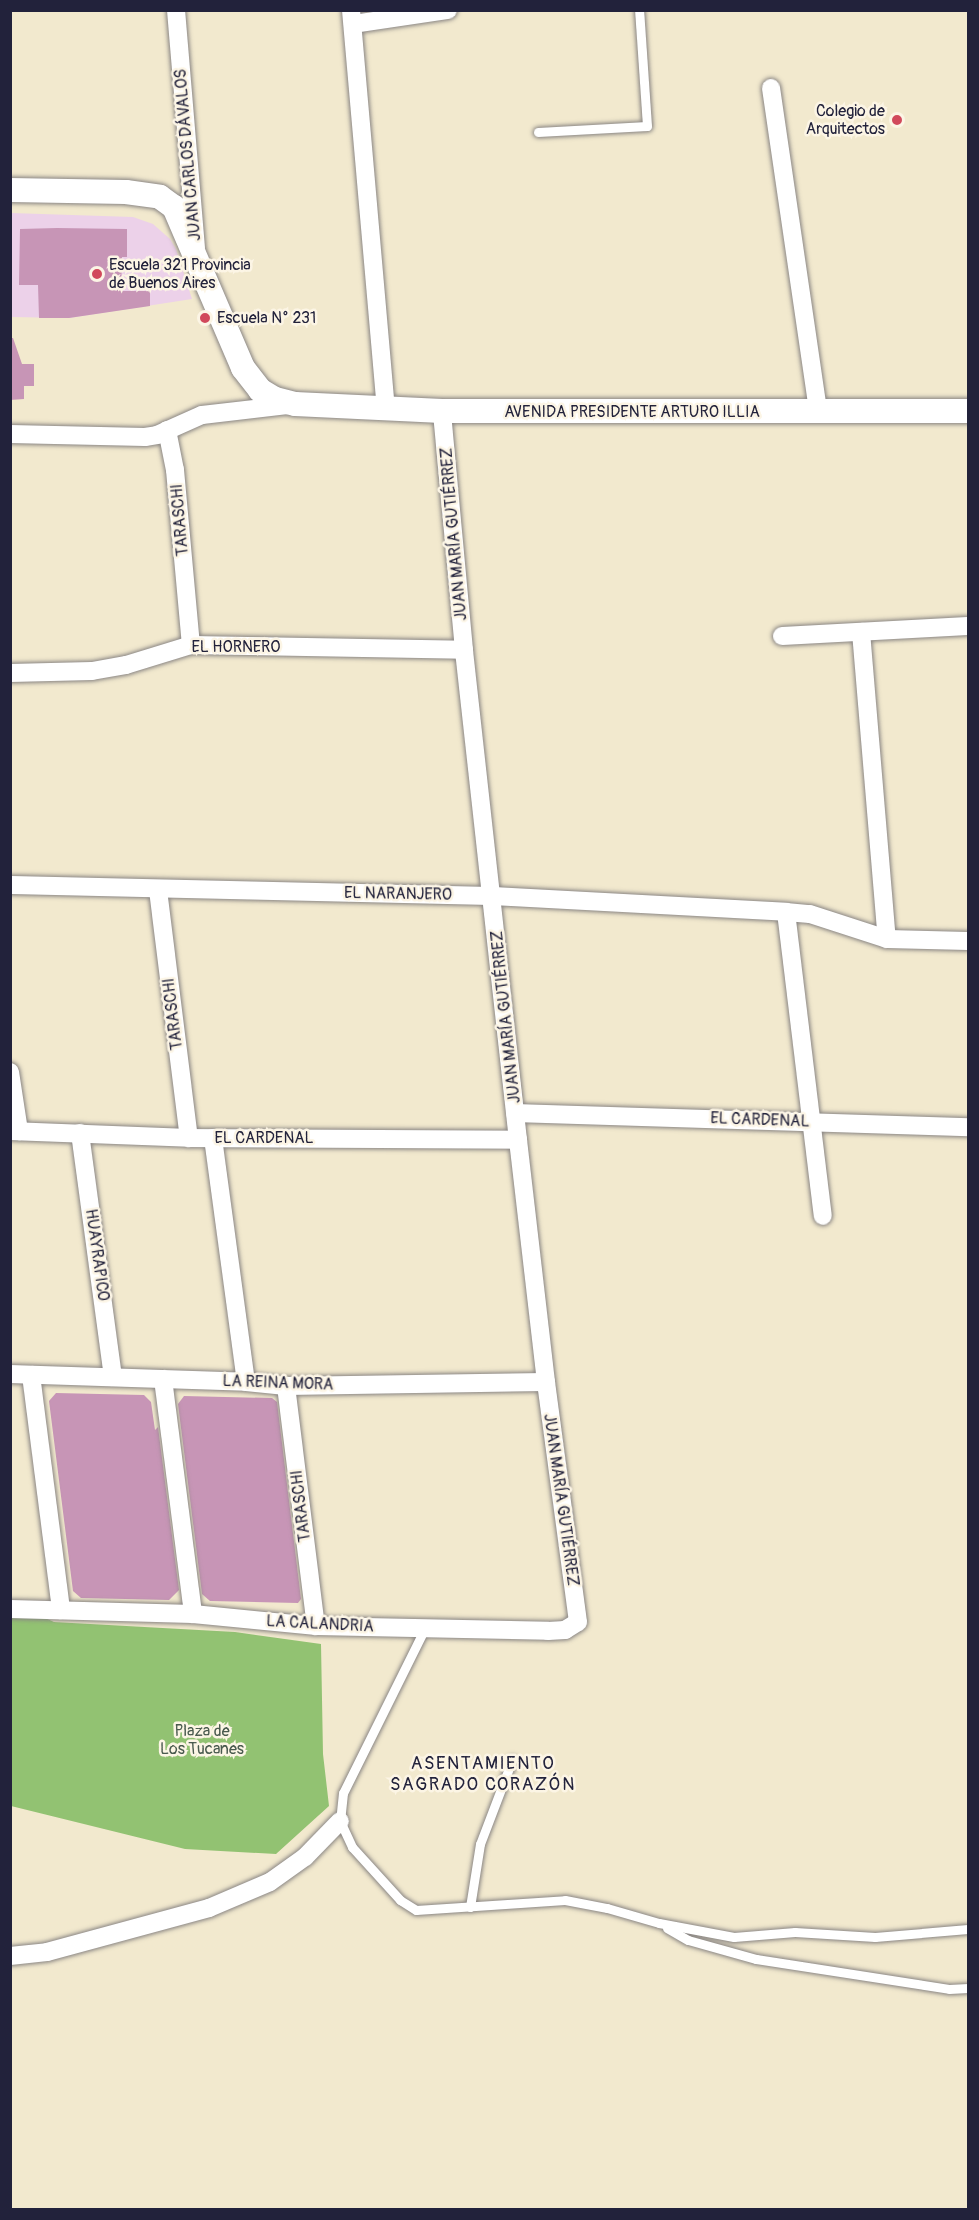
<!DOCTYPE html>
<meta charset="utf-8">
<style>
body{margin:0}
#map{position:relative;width:979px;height:2220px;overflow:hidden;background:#f2e9ce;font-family:Pangolin,sans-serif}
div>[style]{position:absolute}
.built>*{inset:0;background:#ecd1e9}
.green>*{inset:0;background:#92c272}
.building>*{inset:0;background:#c795b6}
.roads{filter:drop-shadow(0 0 2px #8a8684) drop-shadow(0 0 2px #8a8684)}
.service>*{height:9px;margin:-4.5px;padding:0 4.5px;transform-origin:4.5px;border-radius:4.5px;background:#fff}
.minor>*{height:18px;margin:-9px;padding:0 9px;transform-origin:9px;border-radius:9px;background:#fff}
.tertiary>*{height:24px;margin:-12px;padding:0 12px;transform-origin:12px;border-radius:12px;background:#fff}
.dots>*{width:16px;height:16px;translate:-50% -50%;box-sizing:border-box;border:3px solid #fcf5e5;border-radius:50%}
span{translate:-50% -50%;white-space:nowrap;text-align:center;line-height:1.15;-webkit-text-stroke:5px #fcf5e5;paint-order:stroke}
.poi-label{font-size:16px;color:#22223b}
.right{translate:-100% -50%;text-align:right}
.left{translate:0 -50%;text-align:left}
.street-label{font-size:16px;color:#22223b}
.park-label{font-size:16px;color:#495a4e}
.neighbourhood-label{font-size:18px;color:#22223b;letter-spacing:1.5px}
.frame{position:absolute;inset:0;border:12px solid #22223b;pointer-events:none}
</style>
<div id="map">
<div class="built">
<div style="clip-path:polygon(11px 213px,133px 217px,153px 224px,170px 239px,176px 249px,192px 299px,69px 318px,11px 317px)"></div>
</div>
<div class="green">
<div style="clip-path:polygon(11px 1602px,54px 1622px,235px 1632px,321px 1644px,323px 1754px,329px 1806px,276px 1854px,185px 1849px,11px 1806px)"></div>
</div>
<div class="building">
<div style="clip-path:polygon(57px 228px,127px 229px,127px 257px,122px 257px,121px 291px,150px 291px,150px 306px,69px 318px,39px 318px,38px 285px,19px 285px,20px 229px)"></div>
<div style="clip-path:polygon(10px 338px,13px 338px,22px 364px,34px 364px,34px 386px,24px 386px,24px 399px,10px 400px)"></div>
<div style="clip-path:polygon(56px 1393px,144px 1395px,151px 1402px,155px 1430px,158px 1427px,179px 1590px,169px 1600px,81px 1598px,73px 1591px,49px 1401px)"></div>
<div style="clip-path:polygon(184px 1396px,272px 1398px,277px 1402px,301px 1599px,298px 1603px,210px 1601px,202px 1594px,178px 1404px)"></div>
</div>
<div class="roads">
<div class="service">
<div style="left:538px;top:132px;width:109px;rotate:-3.2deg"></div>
<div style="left:647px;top:126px;width:116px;rotate:-93.9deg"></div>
<div style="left:425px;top:1628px;width:184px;rotate:116.4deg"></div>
<div style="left:343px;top:1793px;width:28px;rotate:96deg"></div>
<div style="left:340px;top:1821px;width:29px;rotate:65deg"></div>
<div style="left:352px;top:1847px;width:72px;rotate:47.8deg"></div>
<div style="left:400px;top:1900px;width:19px;rotate:32deg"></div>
<div style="left:416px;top:1910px;width:149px;rotate:-3.8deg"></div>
<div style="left:565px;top:1900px;width:43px;rotate:10.8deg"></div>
<div style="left:607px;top:1908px;width:54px;rotate:16.1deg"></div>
<div style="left:659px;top:1923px;width:76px;rotate:10.6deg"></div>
<div style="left:734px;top:1937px;width:61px;rotate:-4.7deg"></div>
<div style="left:795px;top:1932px;width:80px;rotate:3.6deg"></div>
<div style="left:875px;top:1937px;width:93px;rotate:-4.9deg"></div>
<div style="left:470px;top:1907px;width:64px;rotate:-81deg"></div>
<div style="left:480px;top:1844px;width:90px;rotate:-69.1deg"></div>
<div style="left:667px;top:1928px;width:24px;rotate:30deg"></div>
<div style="left:688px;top:1940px;width:71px;rotate:15.6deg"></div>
<div style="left:756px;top:1959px;width:195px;rotate:8.8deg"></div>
<div style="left:949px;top:1989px;width:19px;rotate:-3deg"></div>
</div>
<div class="minor">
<div style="left:176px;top:10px;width:239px;rotate:85.2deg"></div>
<div style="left:351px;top:10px;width:402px;rotate:85deg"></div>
<div style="left:353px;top:24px;width:96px;rotate:-8.4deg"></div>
<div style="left:771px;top:88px;width:327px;rotate:81.7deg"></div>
<div style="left:167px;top:430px;width:41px;rotate:78.7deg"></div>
<div style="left:175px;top:470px;width:176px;rotate:84.8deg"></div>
<div style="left:10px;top:434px;width:135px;rotate:1.3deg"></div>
<div style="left:145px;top:437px;width:12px;rotate:-9deg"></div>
<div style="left:157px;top:435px;width:49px;rotate:-24deg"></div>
<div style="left:202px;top:415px;width:88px;rotate:-6.6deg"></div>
<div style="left:861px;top:632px;width:308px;rotate:85.2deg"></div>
<div style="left:782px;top:636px;width:186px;rotate:-3.1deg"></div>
<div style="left:10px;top:673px;width:82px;rotate:-1.4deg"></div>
<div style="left:92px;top:671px;width:35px;rotate:-10deg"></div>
<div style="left:126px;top:665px;width:68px;rotate:-17.1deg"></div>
<div style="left:191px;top:645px;width:273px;rotate:1deg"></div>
<div style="left:10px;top:885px;width:483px;rotate:1.3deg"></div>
<div style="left:493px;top:896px;width:293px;rotate:3.1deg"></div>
<div style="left:786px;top:912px;width:24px;rotate:5deg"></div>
<div style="left:810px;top:914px;width:81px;rotate:18deg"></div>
<div style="left:887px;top:939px;width:81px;rotate:1.4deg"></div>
<div style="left:158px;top:890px;width:250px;rotate:82.9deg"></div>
<div style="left:786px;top:912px;width:306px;rotate:83.1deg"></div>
<div style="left:10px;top:1072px;width:60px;rotate:81.3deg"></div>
<div style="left:515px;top:1113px;width:453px;rotate:1.8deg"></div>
<div style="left:10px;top:1131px;width:179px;rotate:2.2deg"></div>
<div style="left:189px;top:1138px;width:329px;rotate:0.3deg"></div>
<div style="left:80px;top:1133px;width:246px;rotate:82.3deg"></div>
<div style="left:213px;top:1138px;width:246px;rotate:82.3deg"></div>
<div style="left:10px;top:1374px;width:236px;rotate:1.9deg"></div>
<div style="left:246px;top:1382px;width:40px;rotate:5.7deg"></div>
<div style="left:286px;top:1386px;width:260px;rotate:-0.9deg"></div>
<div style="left:31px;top:1375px;width:237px;rotate:82.7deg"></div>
<div style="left:163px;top:1379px;width:237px;rotate:82.7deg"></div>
<div style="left:286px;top:1386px;width:242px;rotate:82.9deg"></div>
<div style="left:10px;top:1609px;width:183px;rotate:1.6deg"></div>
<div style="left:193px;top:1614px;width:124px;rotate:5.6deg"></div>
<div style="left:316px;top:1626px;width:232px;rotate:1.2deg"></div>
<div style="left:548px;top:1631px;width:17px;rotate:-3deg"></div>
<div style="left:565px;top:1630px;width:15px;rotate:-32deg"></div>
<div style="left:578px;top:1622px;width:242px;rotate:-97.6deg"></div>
<div style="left:546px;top:1382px;width:244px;rotate:-96.6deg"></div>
<div style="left:518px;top:1140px;width:493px;rotate:-96.3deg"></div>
<div style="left:464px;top:650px;width:240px;rotate:-95.3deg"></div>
<div style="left:10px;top:1956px;width:37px;rotate:-6deg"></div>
<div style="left:47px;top:1952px;width:168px;rotate:-15.2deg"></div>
<div style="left:209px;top:1908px;width:66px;rotate:-23.1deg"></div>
<div style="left:270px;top:1882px;width:43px;rotate:-35.5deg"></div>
<div style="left:305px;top:1857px;width:50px;rotate:-45.8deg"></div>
</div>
<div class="tertiary">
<div style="left:10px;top:190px;width:116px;rotate:1deg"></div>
<div style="left:126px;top:192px;width:34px;rotate:8deg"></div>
<div style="left:160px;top:197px;width:17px;rotate:36deg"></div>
<div style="left:174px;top:207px;width:175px;rotate:66.8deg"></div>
<div style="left:243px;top:368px;width:28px;rotate:52deg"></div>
<div style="left:260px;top:390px;width:17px;rotate:31deg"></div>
<div style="left:275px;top:399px;width:21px;rotate:14deg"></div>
<div style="left:295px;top:404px;width:147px;rotate:2.7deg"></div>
<div style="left:442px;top:411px;width:526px"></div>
</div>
</div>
<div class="dots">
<div style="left:897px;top:120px;background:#d1495b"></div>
<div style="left:97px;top:274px;background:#d1495b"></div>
<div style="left:205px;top:318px;background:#d1495b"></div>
</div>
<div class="poi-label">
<span class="right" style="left:885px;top:120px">Colegio de<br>Arquitectos</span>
<span class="left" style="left:109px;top:274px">Escuela 321 Provincia<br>de Buenos Aires</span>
<span class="left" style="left:217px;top:318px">Escuela N° 231</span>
</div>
<div class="street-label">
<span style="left:188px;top:155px;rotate:-95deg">JUAN CARLOS DÁVALOS</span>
<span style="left:632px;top:412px">AVENIDA PRESIDENTE ARTURO ILLIA</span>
<span style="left:180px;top:520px;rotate:-95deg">TARASCHI</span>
<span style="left:454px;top:534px;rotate:-95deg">JUAN MARÍA GUTIÉRREZ</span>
<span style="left:236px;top:647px">EL HORNERO</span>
<span style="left:398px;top:894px;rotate:1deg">EL NARANJERO</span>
<span style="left:173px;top:1014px;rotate:-97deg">TARASCHI</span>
<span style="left:506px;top:1017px;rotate:-96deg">JUAN MARÍA GUTIÉRREZ</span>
<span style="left:760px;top:1120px;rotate:2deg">EL CARDENAL</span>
<span style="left:264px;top:1138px">EL CARDENAL</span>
<span style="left:97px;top:1255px;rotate:82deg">HUAYRAPICO</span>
<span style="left:278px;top:1383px;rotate:2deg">LA REINA MORA</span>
<span style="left:561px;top:1500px;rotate:82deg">JUAN MARÍA GUTIÉRREZ</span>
<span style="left:301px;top:1506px;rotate:-97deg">TARASCHI</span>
<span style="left:320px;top:1624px;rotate:3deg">LA CALANDRIA</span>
</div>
<div class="park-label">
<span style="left:202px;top:1740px">Plaza de<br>Los Tucanes</span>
</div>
<div class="neighbourhood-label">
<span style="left:483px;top:1775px">ASENTAMIENTO<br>SAGRADO CORAZÓN</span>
</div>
<div class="frame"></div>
</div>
